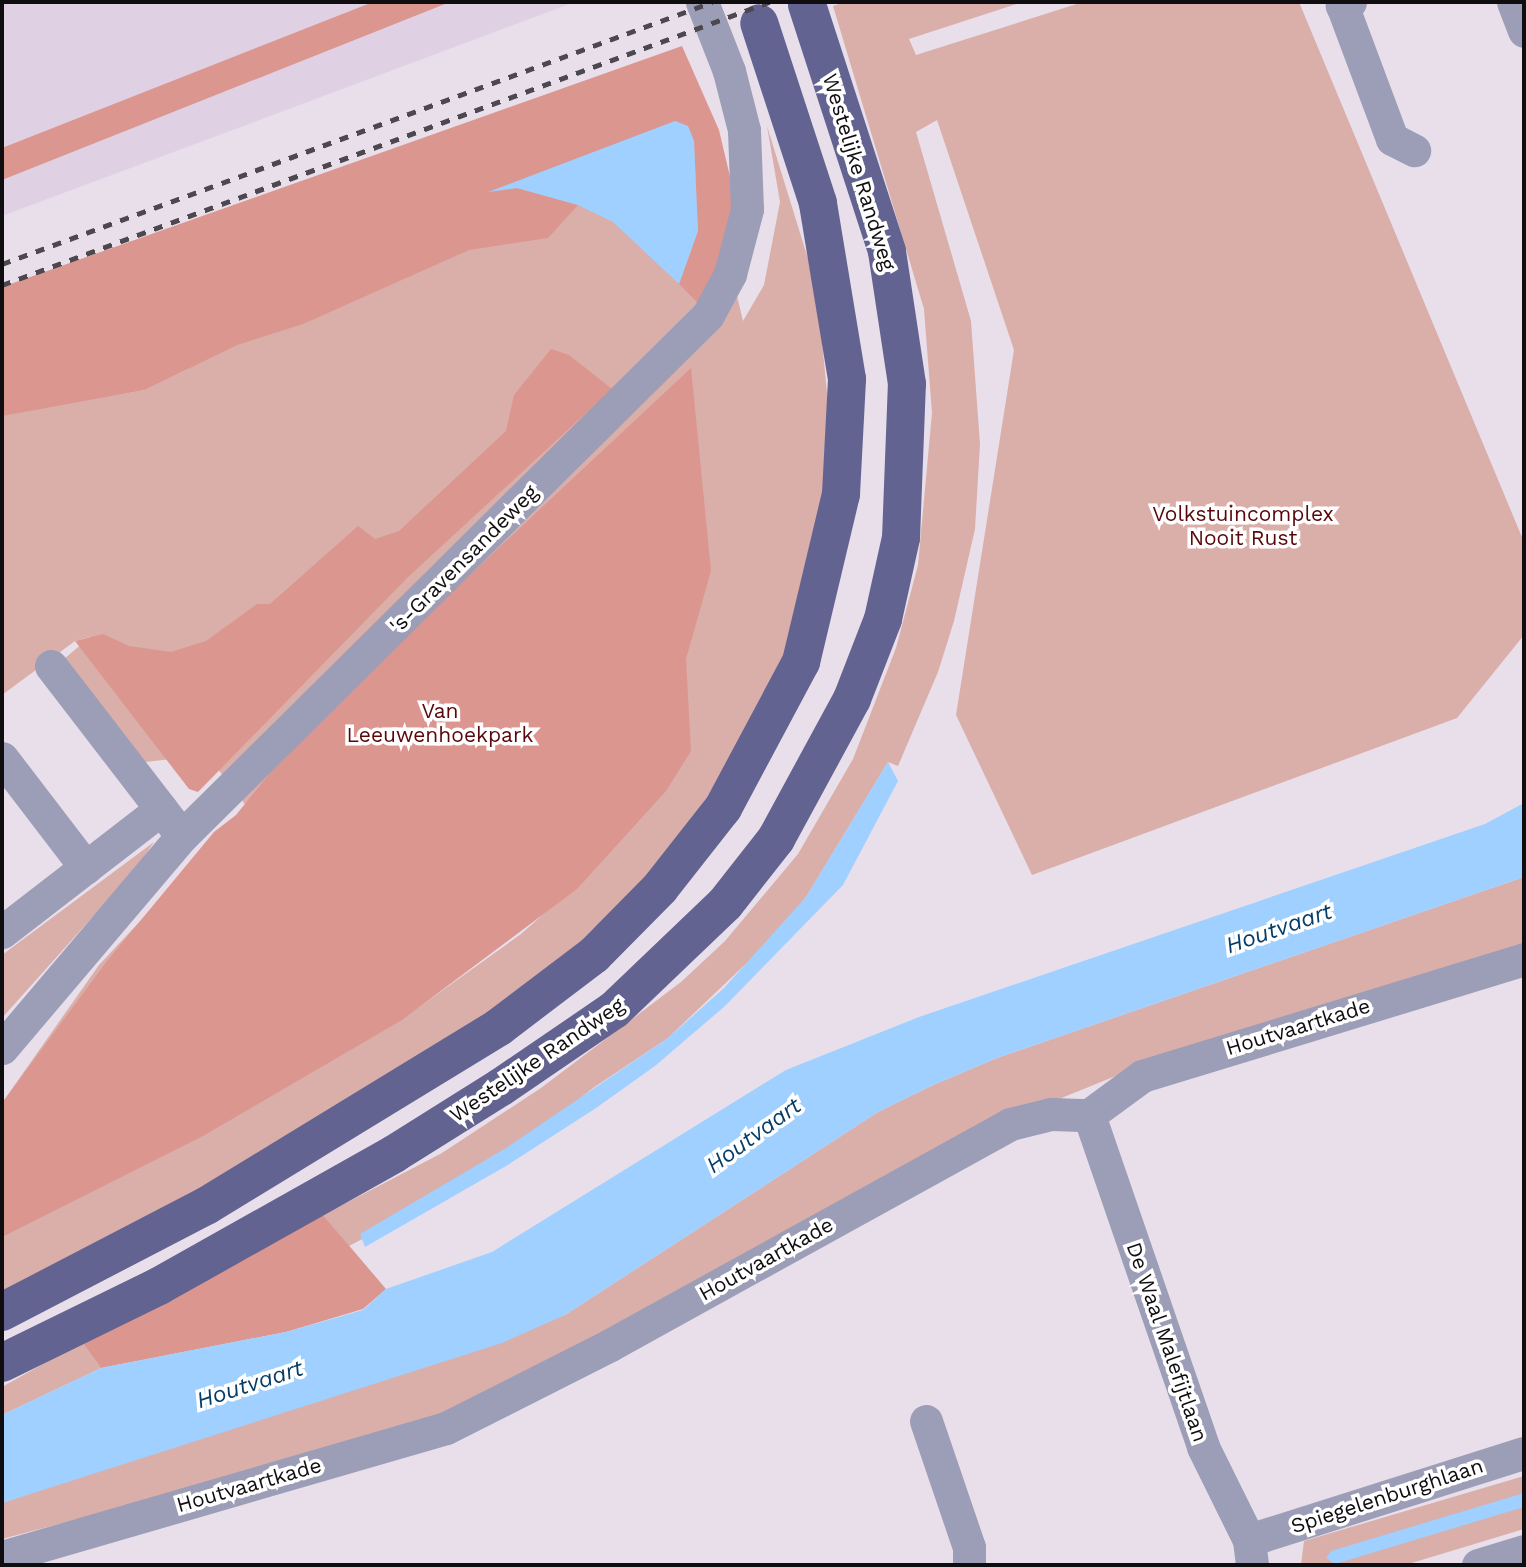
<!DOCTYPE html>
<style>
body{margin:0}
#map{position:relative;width:1526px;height:1567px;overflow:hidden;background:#e8dfeb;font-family:"Work Sans",sans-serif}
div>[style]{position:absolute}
.built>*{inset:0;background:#dfd1e3}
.green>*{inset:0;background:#daaea9}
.forest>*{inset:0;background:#db968f}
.water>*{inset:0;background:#9fd0ff}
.minor>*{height:33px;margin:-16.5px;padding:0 16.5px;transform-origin:16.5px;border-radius:16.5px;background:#9c9db7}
.major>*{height:38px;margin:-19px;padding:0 19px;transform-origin:19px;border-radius:19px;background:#636391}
.rail>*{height:5px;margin-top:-2.5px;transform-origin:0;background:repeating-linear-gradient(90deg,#4d484e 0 9px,transparent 0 18px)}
span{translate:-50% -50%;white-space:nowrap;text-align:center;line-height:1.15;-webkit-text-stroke:7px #fff;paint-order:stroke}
.street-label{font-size:21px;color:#100d11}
.park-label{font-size:21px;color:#5a060a}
.water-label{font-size:23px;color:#063d68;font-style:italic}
.frame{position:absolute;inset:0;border:4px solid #100d11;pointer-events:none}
</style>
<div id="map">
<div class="built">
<div style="clip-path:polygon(2px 2px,575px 2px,2px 216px)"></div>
</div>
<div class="green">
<div style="clip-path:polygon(844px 2px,1023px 2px,909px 39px,916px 55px,1083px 2px,1299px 2px,1524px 542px,1524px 635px,1457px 718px,1032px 875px,956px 715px,1014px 350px,937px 120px,916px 132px,971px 321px,980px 444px,975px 529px,954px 621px,938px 672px,898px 766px,888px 762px,806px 897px,774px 937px,668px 1038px,593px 1088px,477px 1179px,349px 1246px,323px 1215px,442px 1153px,541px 1088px,681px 982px,725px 941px,798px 854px,853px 759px,896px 648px,918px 565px,932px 413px,924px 309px,833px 6px)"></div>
<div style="clip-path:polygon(evenodd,679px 53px,743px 321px,764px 285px,780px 202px,767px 126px,809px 262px,820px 321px,828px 403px,821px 522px,803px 604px,763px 713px,643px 893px,443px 1052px,2px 1298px,2px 1103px,99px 965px,247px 807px,207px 755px,145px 762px,64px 659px,90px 637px,75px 641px,2px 695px,2px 313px,679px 53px,190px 368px,145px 390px,3px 415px,190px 368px,679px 53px,598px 866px,521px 934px,408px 1015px,598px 866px)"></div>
<div style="clip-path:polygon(154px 842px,138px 866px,2px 1018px,2px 955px)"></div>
<div style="clip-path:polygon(1524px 877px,1524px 947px,1123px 1073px,985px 1129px,484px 1412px,2px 1539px,2px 1503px,565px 1315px,878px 1112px,931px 1086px,997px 1058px)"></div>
<div style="clip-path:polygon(82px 1342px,101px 1368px,2px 1415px,2px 1387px)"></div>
<div style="clip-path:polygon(1524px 1476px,1524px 1529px,1405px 1565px,1301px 1565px,1304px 1541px)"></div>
</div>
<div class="forest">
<div style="clip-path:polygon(373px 2px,450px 2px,2px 180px,2px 148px)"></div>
<div style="clip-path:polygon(682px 46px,719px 130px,731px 181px,731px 210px,718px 266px,700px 305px,679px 284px,698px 231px,694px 141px,492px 191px,517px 188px,578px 205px,548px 238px,469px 250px,303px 324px,237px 345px,145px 390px,2px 416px,2px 287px)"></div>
<div style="clip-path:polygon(551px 349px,569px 355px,612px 389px,407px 578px,198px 792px,189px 789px,75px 641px,103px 634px,129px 646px,171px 652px,206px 641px,257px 604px,270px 604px,358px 526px,375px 539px,399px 531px,506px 431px,514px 395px)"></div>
<div style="clip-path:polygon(691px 368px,711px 571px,686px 659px,691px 751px,666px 791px,577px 889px,402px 1020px,203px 1136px,2px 1237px,2px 1103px,107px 961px,214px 832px,236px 815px,270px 773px,398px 642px)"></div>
<div style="clip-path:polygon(323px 1215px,386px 1289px,363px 1309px,286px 1332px,101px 1368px,82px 1342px)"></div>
</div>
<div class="water">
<div style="clip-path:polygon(675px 121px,688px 126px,694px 141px,697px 211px,698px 231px,679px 284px,613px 222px,578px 205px,517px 188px,488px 192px)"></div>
<div style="clip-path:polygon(888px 762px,898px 781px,843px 885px,725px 1006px,655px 1066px,596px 1108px,506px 1166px,365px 1247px,360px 1234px,506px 1148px,668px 1038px,724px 988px,806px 897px)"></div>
<div style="clip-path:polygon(1524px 803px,1524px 877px,997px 1058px,931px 1086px,878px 1112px,565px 1315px,502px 1343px,2px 1503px,2px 1415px,101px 1368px,286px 1332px,363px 1310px,386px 1289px,492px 1252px,786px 1070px,919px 1017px,1485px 824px)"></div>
<div style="clip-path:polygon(1524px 1493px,1524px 1507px,1335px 1564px,1326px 1558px,1331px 1551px)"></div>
</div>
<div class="minor">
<div style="left:1350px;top:2px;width:9px;rotate:159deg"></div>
<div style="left:1342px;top:5px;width:143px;rotate:69.5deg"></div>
<div style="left:1392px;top:139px;width:25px;rotate:27deg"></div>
<div style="left:1513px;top:2px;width:31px;rotate:69deg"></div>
<div style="left:51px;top:666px;width:180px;rotate:52.4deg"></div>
<div style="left:2px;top:758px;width:138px;rotate:52.6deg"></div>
<div style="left:2px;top:932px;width:201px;rotate:-37.7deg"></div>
<div style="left:161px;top:809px;width:34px;rotate:52deg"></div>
<div style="left:2px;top:1048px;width:278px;rotate:-49.7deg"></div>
<div style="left:182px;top:836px;width:740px;rotate:-44.73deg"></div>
<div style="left:708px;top:315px;width:47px;rotate:-61.8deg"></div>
<div style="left:730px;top:274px;width:67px;rotate:-75.3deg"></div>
<div style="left:747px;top:209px;width:79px;rotate:-92.2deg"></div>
<div style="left:744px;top:130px;width:61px;rotate:-104.3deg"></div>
<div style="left:729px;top:71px;width:74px;rotate:-111.4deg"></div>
<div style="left:1089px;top:1115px;width:351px;rotate:71deg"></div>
<div style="left:1203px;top:1447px;width:104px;rotate:63.7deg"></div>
<div style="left:1249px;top:1540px;width:25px;rotate:83deg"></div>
<div style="left:926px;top:1421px;width:133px;rotate:71.2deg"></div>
<div style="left:969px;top:1547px;width:18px;rotate:90deg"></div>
<div style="left:1249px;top:1540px;width:288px;rotate:-17.6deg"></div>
<div style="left:2px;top:1557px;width:462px;rotate:-16.2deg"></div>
<div style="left:446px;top:1428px;width:184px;rotate:-26.8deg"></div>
<div style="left:610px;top:1345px;width:457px;rotate:-28.9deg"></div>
<div style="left:1010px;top:1124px;width:42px;rotate:-13.7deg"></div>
<div style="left:1051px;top:1114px;width:38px;rotate:2deg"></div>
<div style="left:1089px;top:1115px;width:66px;rotate:-36.3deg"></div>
<div style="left:1142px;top:1076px;width:400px;rotate:-17deg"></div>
<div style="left:1478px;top:1565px;width:48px;rotate:-16.9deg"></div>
</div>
<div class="major">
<div style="left:2px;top:1312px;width:230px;rotate:-27.5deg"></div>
<div style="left:206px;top:1206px;width:343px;rotate:-31.4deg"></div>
<div style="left:499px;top:1027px;width:119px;rotate:-37.2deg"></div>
<div style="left:594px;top:955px;width:94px;rotate:-45.4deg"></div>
<div style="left:660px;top:888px;width:102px;rotate:-51.8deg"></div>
<div style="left:723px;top:808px;width:166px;rotate:-61.9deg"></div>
<div style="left:801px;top:662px;width:173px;rotate:-76.6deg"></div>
<div style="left:841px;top:494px;width:115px;rotate:-87deg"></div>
<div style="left:847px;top:379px;width:178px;rotate:-99.4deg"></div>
<div style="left:818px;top:203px;width:189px;rotate:-108.1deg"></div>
<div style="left:2px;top:1363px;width:175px;rotate:-26.1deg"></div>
<div style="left:159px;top:1286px;width:270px;rotate:-29.3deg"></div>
<div style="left:394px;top:1154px;width:126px;rotate:-32.1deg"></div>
<div style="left:501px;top:1087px;width:137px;rotate:-34.3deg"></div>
<div style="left:614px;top:1010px;width:153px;rotate:-43.7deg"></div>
<div style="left:725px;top:904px;width:83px;rotate:-51.9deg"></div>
<div style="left:776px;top:839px;width:159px;rotate:-61.5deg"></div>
<div style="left:852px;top:699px;width:86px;rotate:-68.8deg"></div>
<div style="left:883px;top:619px;width:83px;rotate:-77.5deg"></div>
<div style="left:901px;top:538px;width:154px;rotate:-87.8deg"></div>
<div style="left:907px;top:384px;width:134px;rotate:-98.6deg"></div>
<div style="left:887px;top:251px;width:259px;rotate:-108deg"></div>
</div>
<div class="rail">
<div style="left:2px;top:264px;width:757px;rotate:-20.25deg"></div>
<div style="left:2px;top:285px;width:818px;rotate:-20.25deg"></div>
</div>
<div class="street-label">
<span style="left:859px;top:172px;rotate:73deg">Westelijke Randweg</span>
<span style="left:464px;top:559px;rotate:-45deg">'s-Gravensandeweg</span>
<span style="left:1298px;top:1027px;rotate:-17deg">Houtvaartkade</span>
<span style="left:537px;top:1060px;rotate:-34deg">Westelijke Randweg</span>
<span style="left:766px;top:1259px;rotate:-29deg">Houtvaartkade</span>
<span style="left:1167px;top:1342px;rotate:71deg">De Waal Malefijtlaan</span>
<span style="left:249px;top:1485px;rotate:-16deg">Houtvaartkade</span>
<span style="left:1387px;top:1496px;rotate:-18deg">Spiegelenburghlaan</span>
</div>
<div class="park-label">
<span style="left:1243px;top:526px">Volkstuincomplex<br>Nooit Rust</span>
<span style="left:440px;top:723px">Van<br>Leeuwenhoekpark</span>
</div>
<div class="water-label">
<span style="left:1279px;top:929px;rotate:-19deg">Houtvaart</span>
<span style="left:754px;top:1136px;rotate:-36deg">Houtvaart</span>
<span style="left:250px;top:1385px;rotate:-18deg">Houtvaart</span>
</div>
<div class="frame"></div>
</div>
